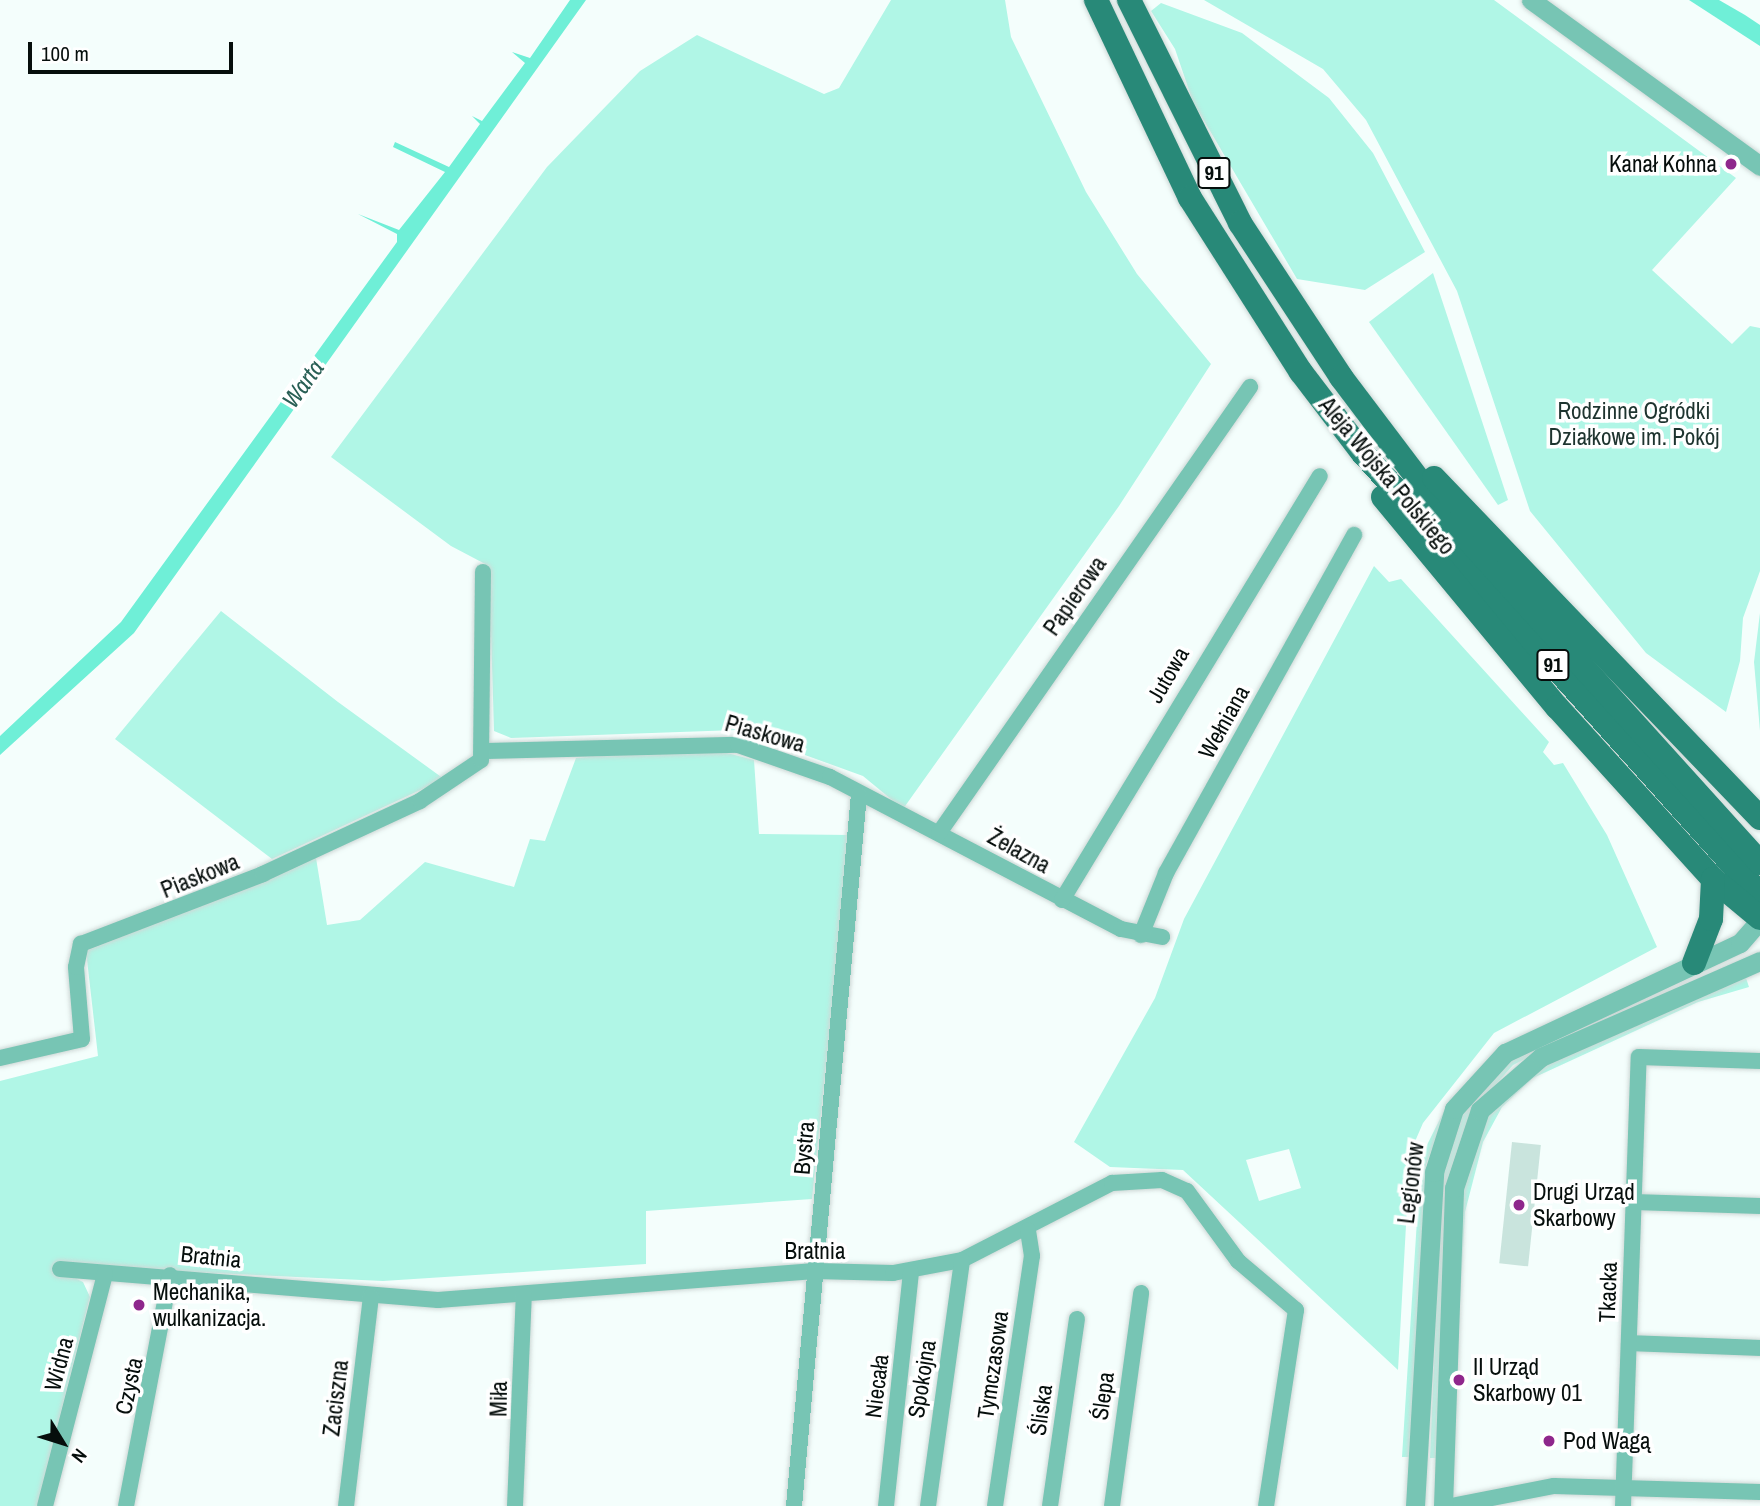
<!DOCTYPE html>
<meta charset="utf-8">
<style>
body{margin:0}
#map{position:relative;width:1760px;height:1506px;overflow:hidden;background:#f4fefc;font-family:"Archivo Narrow",sans-serif}
div>[style]{position:absolute}
.green>*{inset:0;background:#b0f6e6}
.water>*{inset:0;background:#6fefd7}
.building>*{inset:0;background:#c9e4dd;transform-origin:0 0}
.roads{filter:drop-shadow(0 0 2px #ced8d6) drop-shadow(0 0 2px #ced8d6)}
.minor>*{height:16px;margin:-8px;padding:0 8px;transform-origin:8px;border-radius:8px;background:#77c5b4}
.tertiary>*{height:19px;margin:-9.5px;padding:0 9.5px;transform-origin:9.5px;border-radius:9.5px;background:#77c5b4}
.primary>*{height:24px;margin:-12px;padding:0 12px;transform-origin:12px;border-radius:12px;background:#288978}
.dots>*{width:19px;height:19px;translate:-50% -50%;box-sizing:border-box;border:4px solid #fff;border-radius:50%}
span{translate:-50% -50%;white-space:nowrap;text-align:center;line-height:1.15;-webkit-text-stroke:7px #fff;paint-order:stroke}
.shield-label span{padding:2px 5px;background:#fff;border:2px solid;border-radius:5px;-webkit-text-stroke-width:0}
.shield-label{font-size:21px;color:#060e0c;font-weight:700}
.poi-label{font-size:23px;color:#060e0c}
.right{translate:-100% -50%;text-align:right}
.left{translate:0 -50%;text-align:left}
.park-label{font-size:23px;color:#1e342f}
.street-label{font-size:23px;color:#060e0c}
.water-label{font-size:24px;color:#295f55;font-style:italic}
.north{position:absolute;left:28px;top:1408px;width:70px;height:70px;-webkit-text-stroke:5px #fff;paint-order:stroke;rotate:128deg;font-size:19px;font-weight:700;line-height:28px;text-align:center;color:#060e0c}
.north::after{content:'';display:block;margin:auto;width:24px;height:32px;background:#060e0c;clip-path:polygon(50% 0,100% 100%,50% 72%,0 100%)}
.scale{position:absolute;left:28px;top:42px;width:205px;height:32px;box-sizing:border-box;border:4px solid #060e0c;border-top:0;padding-left:9px;font-size:21px;line-height:24px;white-space:nowrap;color:#060e0c;-webkit-text-stroke:5px #fff;paint-order:stroke}
</style>
<div id="map">
<div class="green">
<div style="clip-path:polygon(891px 0,1005px 0,1011px 37px,1086px 192px,1137px 274px,1211px 364px,1119px 506px,903px 809px,863px 776px,736px 730px,511px 738px,494px 731px,489px 566px,451px 546px,331px 457px,547px 167px,640px 71px,697px 35px,824px 94px,839px 88px)"></div>
<div style="clip-path:polygon(1204px 0,1494px 0,1736px 178px,1652px 270px,1732px 344px,1750px 326px,1760px 328px,1760px 571px,1743px 618px,1740px 661px,1726px 712px,1646px 653px,1530px 511px,1457px 291px,1366px 120px,1323px 69px)"></div>
<div style="clip-path:polygon(1161px 3px,1242px 33px,1329px 98px,1373px 153px,1425px 252px,1365px 290px,1297px 279px,1193px 102px,1175px 49px,1151px 11px)"></div>
<div style="clip-path:polygon(1433px 273px,1508px 500px,1498px 505px,1369px 322px)"></div>
<div style="clip-path:polygon(evenodd,1374px 566px,1389px 582px,1401px 579px,1549px 742px,1543px 752px,1554px 765px,1563px 763px,1607px 835px,1657px 947px,1494px 1033px,1423px 1123px,1410px 1153px,1398px 1370px,1183px 1170px,1110px 1167px,1074px 1142px,1155px 998px,1184px 919px,1374px 566px,1289px 1149px,1301px 1188px,1259px 1201px,1246px 1160px,1289px 1149px)"></div>
<div style="clip-path:polygon(221px 611px,338px 702px,444px 779px,272px 859px,115px 739px)"></div>
<div style="clip-path:polygon(1760px 613px,1760px 731px,1754px 662px)"></div>
<div style="clip-path:polygon(708px 748px,754px 760px,759px 834px,850px 835px,812px 1199px,646px 1211px,646px 1264px,383px 1281px,85px 1267px,67px 1274px,83px 1282px,90px 1297px,37px 1506px,0 1506px,0 1081px,98px 1056px,86px 951px,316px 858px,327px 925px,360px 920px,425px 862px,514px 887px,530px 839px,545px 841px,576px 758px)"></div>
<div style="clip-path:polygon(1736px 954px,1513px 1065px,1469px 1115px,1448px 1177px,1440px 1458px,1430px 1458px,1442px 1176px,1462px 1110px,1510px 1059px)"></div>
<div style="clip-path:polygon(1746px 978px,1749px 987px,1698px 1002px,1533px 1078px,1502px 1107px,1483px 1142px,1465px 1212px,1456px 1376px,1462px 1180px,1481px 1121px,1531px 1071px)"></div>
<div style="clip-path:polygon(1452px 1095px,1426px 1165px,1409px 1457px,1402px 1457px,1421px 1157px)"></div>
</div>
<div class="water">
<div style="clip-path:polygon(570px 0,586px 0,134px 633px,0 755px,0 736px,121px 622px,397px 242px,397px 234px,358px 214px,399px 230px,445px 172px,393px 147px,395px 142px,449px 167px,480px 124px,472px 116px,482px 121px,525px 63px,512px 52px,530px 58px)"></div>
<div style="clip-path:polygon(1689px 0,1719px 0,1745px 15px,1760px 25px,1760px 46px)"></div>
</div>
<div class="building">
<div style="left:1512px;top:1142px;width:29px;height:122px;rotate:6deg"></div>
</div>
<div class="roads">
<div class="minor">
<div style="left:486px;top:751px;width:252px;rotate:-1.4deg"></div>
<div style="left:738px;top:745px;width:97px;rotate:19.2deg"></div>
<div style="left:830px;top:777px;width:328px;rotate:27.6deg"></div>
<div style="left:1121px;top:929px;width:42px;rotate:11deg"></div>
<div style="left:939px;top:833px;width:544px;rotate:-55.11deg"></div>
<div style="left:1062px;top:900px;width:496px;rotate:-58.7deg"></div>
<div style="left:1141px;top:935px;width:67px;rotate:-68deg"></div>
<div style="left:1166px;top:873px;width:387px;rotate:-60.9deg"></div>
<div style="left:0;top:1058px;width:84px;rotate:-13deg"></div>
<div style="left:82px;top:1039px;width:72px;rotate:-94.8deg"></div>
<div style="left:76px;top:967px;width:24px;rotate:-78deg"></div>
<div style="left:81px;top:944px;width:195px;rotate:-21deg"></div>
<div style="left:263px;top:874px;width:173px;rotate:-24.9deg"></div>
<div style="left:420px;top:801px;width:73px;rotate:-33.9deg"></div>
<div style="left:481px;top:760px;width:188px;rotate:-89.4deg"></div>
<div style="left:1634px;top:1202px;width:126px;rotate:1.8deg"></div>
<div style="left:60px;top:1269px;width:379px;rotate:4.7deg"></div>
<div style="left:438px;top:1300px;width:378px;rotate:-4.4deg"></div>
<div style="left:815px;top:1271px;width:78px;rotate:1.5deg"></div>
<div style="left:893px;top:1273px;width:70px;rotate:-10.7deg"></div>
<div style="left:962px;top:1260px;width:169px;rotate:-27.2deg"></div>
<div style="left:1112px;top:1183px;width:50px;rotate:-3.4deg"></div>
<div style="left:1162px;top:1180px;width:27px;rotate:24deg"></div>
<div style="left:1187px;top:1191px;width:87px;rotate:53.9deg"></div>
<div style="left:1238px;top:1261px;width:76px;rotate:40.2deg"></div>
<div style="left:1296px;top:1310px;width:198px;rotate:98.7deg"></div>
<div style="left:1629px;top:1343px;width:131px;rotate:2.2deg"></div>
<div style="left:45px;top:1506px;width:240px;rotate:-75.5deg"></div>
<div style="left:126px;top:1506px;width:235px;rotate:-79.2deg"></div>
<div style="left:346px;top:1506px;width:211px;rotate:-83.2deg"></div>
<div style="left:515px;top:1506px;width:212px;rotate:-87.6deg"></div>
<div style="left:794px;top:1506px;width:714px;rotate:-84.78deg"></div>
<div style="left:886px;top:1506px;width:235px;rotate:-83.9deg"></div>
<div style="left:928px;top:1506px;width:248px;rotate:-82.1deg"></div>
<div style="left:995px;top:1506px;width:253px;rotate:-81.6deg"></div>
<div style="left:1032px;top:1256px;width:26px;rotate:-99deg"></div>
<div style="left:1050px;top:1506px;width:189px;rotate:-81.8deg"></div>
<div style="left:1112px;top:1506px;width:215px;rotate:-82.2deg"></div>
<div style="left:1451px;top:1506px;width:105px;rotate:-11deg"></div>
<div style="left:1554px;top:1486px;width:206px;rotate:1.7deg"></div>
<div style="left:1623px;top:1506px;width:449px;rotate:-88deg"></div>
<div style="left:1639px;top:1057px;width:121px;rotate:1.9deg"></div>
</div>
<div class="tertiary">
<div style="left:1531px;top:0;width:283px;rotate:35.9deg"></div>
<div style="left:1415px;top:1506px;width:335px;rotate:-86.7deg"></div>
<div style="left:1434px;top:1172px;width:66px;rotate:-72.4deg"></div>
<div style="left:1454px;top:1109px;width:76px;rotate:-47.7deg"></div>
<div style="left:1505px;top:1053px;width:259px;rotate:-25.1deg"></div>
<div style="left:1740px;top:943px;width:30px;rotate:-49deg"></div>
<div style="left:1443px;top:1506px;width:318px;rotate:-88deg"></div>
<div style="left:1454px;top:1188px;width:82px;rotate:-71.6deg"></div>
<div style="left:1480px;top:1110px;width:81px;rotate:-41deg"></div>
<div style="left:1541px;top:1057px;width:239px;rotate:-23.7deg"></div>
</div>
<div class="primary">
<div style="left:1096px;top:0;width:219px;rotate:64.6deg"></div>
<div style="left:1190px;top:198px;width:206px;rotate:57.5deg"></div>
<div style="left:1301px;top:372px;width:101px;rotate:52.7deg"></div>
<div style="left:1362px;top:452px;width:596px;rotate:48.06deg"></div>
<div style="left:1129px;top:0;width:249px;rotate:63.5deg"></div>
<div style="left:1240px;top:223px;width:184px;rotate:56.7deg"></div>
<div style="left:1341px;top:377px;width:171px;rotate:52.9deg"></div>
<div style="left:1444px;top:513px;width:472px;rotate:47.9deg"></div>
<div style="left:1434px;top:478px;width:471px;rotate:46.2deg"></div>
<div style="left:1383px;top:497px;width:273px;rotate:50.4deg"></div>
<div style="left:1557px;top:707px;width:232px;rotate:47.8deg"></div>
<div style="left:1713px;top:879px;width:61px;rotate:39.7deg"></div>
<div style="left:1694px;top:963px;width:47px;rotate:-68.9deg"></div>
<div style="left:1711px;top:919px;width:40px;rotate:-87.1deg"></div>
</div>
</div>
<div class="dots">
<div style="left:1731px;top:164px;background:#8f278c"></div>
<div style="left:1519px;top:1205px;background:#8f278c"></div>
<div style="left:139px;top:1305px;background:#8f278c"></div>
<div style="left:1459px;top:1380px;background:#8f278c"></div>
<div style="left:1549px;top:1441px;background:#8f278c"></div>
</div>
<div class="shield-label">
<span style="left:1214px;top:173px">91</span>
<span style="left:1553px;top:665px">91</span>
</div>
<div class="poi-label">
<span class="right" style="left:1717px;top:164px">Kanał Kohna</span>
<span class="left" style="left:1533px;top:1205px">Drugi Urząd<br>Skarbowy</span>
<span class="left" style="left:153px;top:1305px">Mechanika,<br>wulkanizacja.</span>
<span class="left" style="left:1473px;top:1380px">II Urząd<br>Skarbowy 01</span>
<span class="left" style="left:1563px;top:1441px">Pod Wagą</span>
</div>
<div class="park-label">
<span style="left:1634px;top:424px">Rodzinne Ogródki<br>Działkowe im. Pokój</span>
</div>
<div class="street-label">
<span style="left:1387px;top:476px;rotate:50deg">Aleja Wojska Polskiego</span>
<span style="left:1075px;top:596px;rotate:-55deg">Papierowa</span>
<span style="left:1168px;top:675px;rotate:-60deg">Jutowa</span>
<span style="left:1224px;top:722px;rotate:-61deg">Wełniana</span>
<span style="left:765px;top:734px;rotate:16deg">Piaskowa</span>
<span style="left:1019px;top:851px;rotate:29deg">Żelazna</span>
<span style="left:200px;top:876px;rotate:-22deg">Piaskowa</span>
<span style="left:804px;top:1148px;rotate:-85deg">Bystra</span>
<span style="left:1411px;top:1183px;rotate:-83deg">Legionów</span>
<span style="left:815px;top:1251px">Bratnia</span>
<span style="left:211px;top:1257px;rotate:6deg">Bratnia</span>
<span style="left:1608px;top:1292px;rotate:-88deg">Tkacka</span>
<span style="left:59px;top:1364px;rotate:-75deg">Widna</span>
<span style="left:993px;top:1365px;rotate:-82deg">Tymczasowa</span>
<span style="left:922px;top:1379px;rotate:-81deg">Spokojna</span>
<span style="left:129px;top:1386px;rotate:-78deg">Czysta</span>
<span style="left:877px;top:1386px;rotate:-83deg">Niecała</span>
<span style="left:1103px;top:1396px;rotate:-82deg">Ślepa</span>
<span style="left:336px;top:1398px;rotate:-83deg">Zaciszna</span>
<span style="left:499px;top:1399px;rotate:-89deg">Miła</span>
<span style="left:1041px;top:1410px;rotate:-82deg">Śliska</span>
</div>
<div class="water-label">
<span style="left:303px;top:384px;rotate:-54deg">Warta</span>
</div>
<div class="north">N</div>
<div class="scale">100 m</div>
</div>
